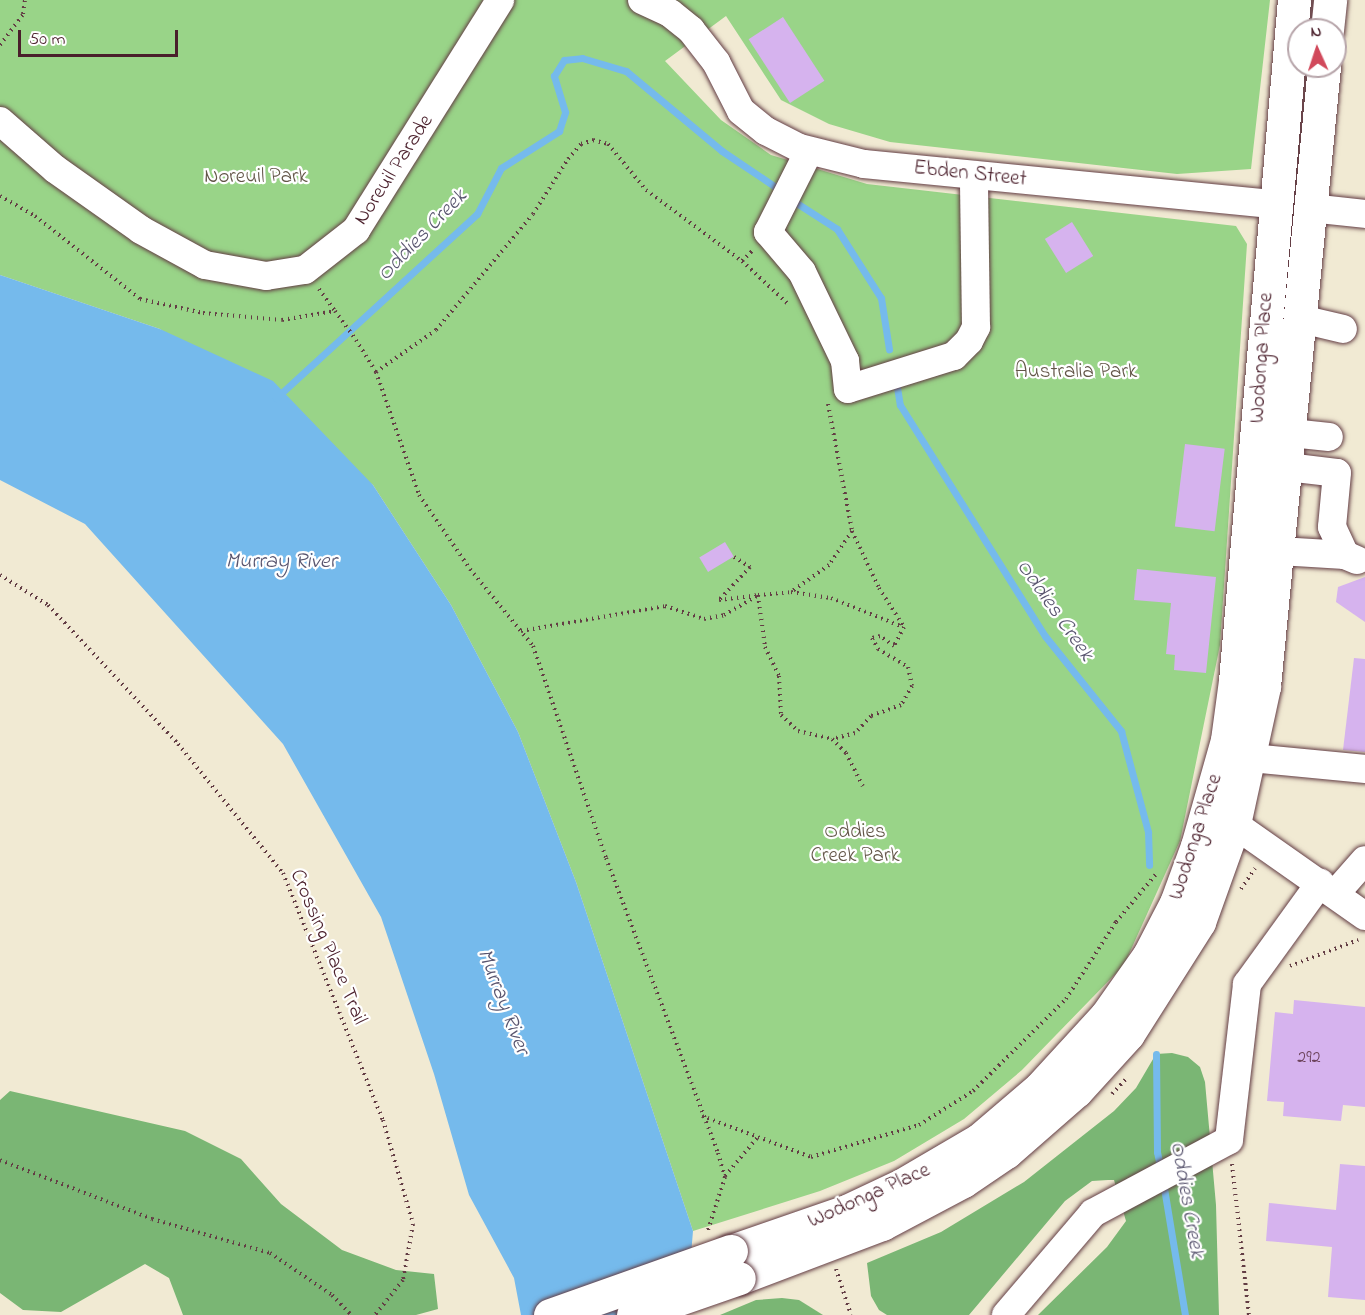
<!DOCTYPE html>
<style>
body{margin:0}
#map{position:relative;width:1365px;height:1315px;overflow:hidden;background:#f1ead3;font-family:"Indie Flower",sans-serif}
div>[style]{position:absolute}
.green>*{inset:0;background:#99d488}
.forest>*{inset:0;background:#7ab674}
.water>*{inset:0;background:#75baec}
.stream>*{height:7px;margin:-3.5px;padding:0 3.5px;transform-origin:3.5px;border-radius:3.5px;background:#75baec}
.building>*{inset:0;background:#d6b3ee;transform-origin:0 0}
.path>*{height:4px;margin-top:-2px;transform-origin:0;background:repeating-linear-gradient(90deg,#633d44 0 1.5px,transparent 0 6px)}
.roads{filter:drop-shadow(0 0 2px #633d44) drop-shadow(0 0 2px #633d44)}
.minor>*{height:28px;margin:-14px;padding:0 14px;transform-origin:14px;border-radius:14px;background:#fff}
.major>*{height:33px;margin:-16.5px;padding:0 16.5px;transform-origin:16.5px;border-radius:16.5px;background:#fff}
.bridges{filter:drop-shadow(0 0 2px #633d44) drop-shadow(0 0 2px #633d44)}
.major-bridge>*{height:33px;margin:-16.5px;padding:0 16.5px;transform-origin:16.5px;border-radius:16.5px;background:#fff}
span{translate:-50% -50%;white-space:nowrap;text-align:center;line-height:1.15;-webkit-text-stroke:4.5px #fff;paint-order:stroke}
.number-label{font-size:18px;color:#6d445c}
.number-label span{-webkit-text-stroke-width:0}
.street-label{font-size:21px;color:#4a1f2b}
.park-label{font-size:21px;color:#625547}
.water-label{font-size:22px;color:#59556f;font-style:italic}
.north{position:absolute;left:1287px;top:18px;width:60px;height:60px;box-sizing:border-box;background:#fff;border:2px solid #b7a5aa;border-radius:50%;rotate:357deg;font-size:16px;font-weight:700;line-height:24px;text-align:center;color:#4a1f2b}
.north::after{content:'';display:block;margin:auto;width:21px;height:27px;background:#d1495b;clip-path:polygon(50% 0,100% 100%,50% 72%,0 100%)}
.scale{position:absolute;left:18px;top:30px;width:160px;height:27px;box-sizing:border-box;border:3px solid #4a1f2b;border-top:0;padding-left:8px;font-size:18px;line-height:21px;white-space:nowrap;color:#4a1f2b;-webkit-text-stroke:4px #fff;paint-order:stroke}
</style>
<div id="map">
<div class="green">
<div style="clip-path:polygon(0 0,1270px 0,1251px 169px,1177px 174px,890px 142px,829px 124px,781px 100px,726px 16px,665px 61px,721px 120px,771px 155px,867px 184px,1236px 226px,1247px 244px,1220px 645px,1180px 841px,1124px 965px,1022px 1070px,964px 1119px,894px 1161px,820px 1191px,693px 1231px,576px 882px,518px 732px,451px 605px,373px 485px,160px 329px,0 275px)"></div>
</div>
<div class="forest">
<div style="clip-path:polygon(1172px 1053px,1188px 1057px,1200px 1067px,1205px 1082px,1216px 1205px,1219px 1315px,1038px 1315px,1107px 1247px,1126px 1221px,1114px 1180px,1108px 1180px,1092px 1181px,1065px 1201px,969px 1315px,887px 1315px,879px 1310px,871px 1296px,867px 1263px,941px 1232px,1024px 1182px,1114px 1111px,1136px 1088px,1156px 1054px)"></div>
<div style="clip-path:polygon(10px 1091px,185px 1131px,241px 1159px,281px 1204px,342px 1250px,396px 1270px,434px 1274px,438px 1309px,416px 1315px,183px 1315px,169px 1278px,145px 1264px,61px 1312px,23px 1310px,0 1293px,0 1100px)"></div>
<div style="clip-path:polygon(782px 1298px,799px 1300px,823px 1315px,720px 1315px,756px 1300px)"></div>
</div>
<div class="water">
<div style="clip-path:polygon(0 275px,160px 329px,273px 381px,373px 485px,451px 605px,518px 732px,576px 882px,693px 1231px,686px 1315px,521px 1315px,514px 1278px,469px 1195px,434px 1074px,381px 917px,283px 744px,85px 524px,0 480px)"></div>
</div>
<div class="stream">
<div style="left:795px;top:202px;width:50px;rotate:32.7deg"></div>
<div style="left:837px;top:229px;width:82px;rotate:57.5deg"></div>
<div style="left:881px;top:298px;width:52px;rotate:81.1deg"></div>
<div style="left:897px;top:387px;width:18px;rotate:81deg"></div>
<div style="left:900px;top:405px;width:273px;rotate:57.9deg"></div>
<div style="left:1045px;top:636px;width:122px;rotate:51.3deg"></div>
<div style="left:1121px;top:731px;width:105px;rotate:75deg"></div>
<div style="left:1148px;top:832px;width:33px;rotate:88deg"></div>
<div style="left:276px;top:398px;width:273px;rotate:-42.5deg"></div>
<div style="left:477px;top:214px;width:52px;rotate:-62.4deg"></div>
<div style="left:501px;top:168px;width:69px;rotate:-32.5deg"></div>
<div style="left:559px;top:131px;width:20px;rotate:-72deg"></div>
<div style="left:565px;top:112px;width:38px;rotate:-107deg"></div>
<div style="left:554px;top:76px;width:19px;rotate:-58deg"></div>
<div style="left:564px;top:60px;width:18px;rotate:-6deg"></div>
<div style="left:582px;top:58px;width:46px;rotate:16.5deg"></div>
<div style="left:626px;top:71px;width:125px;rotate:39.8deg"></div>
<div style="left:722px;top:151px;width:70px;rotate:33.9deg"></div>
<div style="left:1156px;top:1054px;width:98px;rotate:89.4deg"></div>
<div style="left:1157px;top:1152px;width:19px;rotate:78deg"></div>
<div style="left:1163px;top:1182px;width:135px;rotate:80.6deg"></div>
</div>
<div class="building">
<div style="left:783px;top:17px;width:76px;height:41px;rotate:57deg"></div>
<div style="left:1072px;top:222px;width:40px;height:32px;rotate:58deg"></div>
<div style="left:1185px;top:444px;width:40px;height:83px;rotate:7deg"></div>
<div style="left:725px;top:542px;width:17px;height:30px;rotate:59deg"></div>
<div style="clip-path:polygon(1137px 569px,1216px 577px,1206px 673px,1174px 670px,1175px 655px,1166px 654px,1171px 603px,1134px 600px)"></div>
<div style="clip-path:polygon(1365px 577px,1365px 622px,1336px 602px,1338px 587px)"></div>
<div style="clip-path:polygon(1354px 658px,1365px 659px,1365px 752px,1343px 750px)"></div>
<div style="clip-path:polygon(1294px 1000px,1365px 1007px,1365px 1107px,1343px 1105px,1341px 1121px,1283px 1116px,1284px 1102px,1267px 1101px,1275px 1012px,1293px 1014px)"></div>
<div style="clip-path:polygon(1340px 1164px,1365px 1166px,1365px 1300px,1328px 1297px,1332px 1247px,1266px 1241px,1269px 1203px,1336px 1210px)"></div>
</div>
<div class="path">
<div style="left:0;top:45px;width:39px;rotate:-53deg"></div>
<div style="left:23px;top:14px;width:14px;rotate:-82deg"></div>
<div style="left:0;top:196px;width:40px;rotate:29.7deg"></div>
<div style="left:35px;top:216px;width:134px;rotate:38.3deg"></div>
<div style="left:140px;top:299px;width:65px;rotate:12.5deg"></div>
<div style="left:203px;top:313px;width:79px;rotate:5.1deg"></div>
<div style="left:282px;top:320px;width:54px;rotate:-9.6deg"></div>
<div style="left:335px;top:311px;width:36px;rotate:54deg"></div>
<div style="left:356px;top:340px;width:38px;rotate:58deg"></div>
<div style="left:376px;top:372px;width:130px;rotate:70.7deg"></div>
<div style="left:419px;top:495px;width:90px;rotate:55.4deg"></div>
<div style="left:470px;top:569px;width:99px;rotate:50.7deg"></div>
<div style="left:533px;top:646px;width:224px;rotate:71deg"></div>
<div style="left:606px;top:858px;width:316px;rotate:69.2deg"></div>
<div style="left:718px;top:1153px;width:25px;rotate:74deg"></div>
<div style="left:725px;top:1177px;width:59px;rotate:107.8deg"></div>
<div style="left:742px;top:261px;width:62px;rotate:43deg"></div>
<div style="left:319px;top:289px;width:27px;rotate:54deg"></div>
<div style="left:376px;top:372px;width:73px;rotate:-35deg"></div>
<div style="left:436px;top:330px;width:151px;rotate:-50.1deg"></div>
<div style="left:533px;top:214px;width:65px;rotate:-57.5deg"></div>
<div style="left:568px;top:159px;width:20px;rotate:-49deg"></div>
<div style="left:581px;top:144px;width:13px;rotate:-18deg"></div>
<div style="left:593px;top:140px;width:16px;rotate:15deg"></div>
<div style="left:608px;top:144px;width:60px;rotate:50.4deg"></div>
<div style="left:646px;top:190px;width:119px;rotate:36.5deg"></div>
<div style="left:742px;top:261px;width:14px;rotate:-45deg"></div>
<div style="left:828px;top:404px;width:129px;rotate:79.3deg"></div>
<div style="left:852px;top:531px;width:63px;rotate:64.7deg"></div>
<div style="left:879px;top:588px;width:46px;rotate:57.3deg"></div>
<div style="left:904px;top:627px;width:21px;rotate:118deg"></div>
<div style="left:894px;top:646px;width:17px;rotate:-144deg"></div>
<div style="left:880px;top:636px;width:8px;rotate:166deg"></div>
<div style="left:872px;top:638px;width:13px;rotate:61deg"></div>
<div style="left:878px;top:649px;width:35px;rotate:31deg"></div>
<div style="left:908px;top:667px;width:19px;rotate:78deg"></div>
<div style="left:912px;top:686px;width:22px;rotate:120deg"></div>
<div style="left:901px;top:705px;width:32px;rotate:160deg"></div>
<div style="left:871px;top:716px;width:23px;rotate:133deg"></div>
<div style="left:855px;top:733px;width:24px;rotate:165deg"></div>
<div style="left:852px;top:531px;width:41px;rotate:124.1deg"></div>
<div style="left:829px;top:565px;width:47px;rotate:144.6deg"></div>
<div style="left:791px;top:592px;width:40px;rotate:8.5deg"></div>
<div style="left:831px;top:598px;width:78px;rotate:21.9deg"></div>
<div style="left:734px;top:557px;width:19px;rotate:32deg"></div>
<div style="left:750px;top:567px;width:45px;rotate:133.2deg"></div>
<div style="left:719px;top:600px;width:39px;rotate:-7deg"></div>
<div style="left:758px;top:595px;width:52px;rotate:82.3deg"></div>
<div style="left:765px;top:647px;width:32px;rotate:64deg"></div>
<div style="left:779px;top:676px;width:39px;rotate:87deg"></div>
<div style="left:781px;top:715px;width:23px;rotate:43deg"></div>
<div style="left:798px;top:731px;width:35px;rotate:13deg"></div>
<div style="left:832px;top:739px;width:20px;rotate:45deg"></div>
<div style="left:846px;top:753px;width:37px;rotate:63deg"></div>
<div style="left:0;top:575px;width:57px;rotate:32deg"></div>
<div style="left:48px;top:605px;width:190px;rotate:46.9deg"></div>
<div style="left:178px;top:744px;width:166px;rotate:50.9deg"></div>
<div style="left:283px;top:873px;width:266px;rotate:68deg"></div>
<div style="left:383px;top:1120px;width:108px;rotate:73.9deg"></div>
<div style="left:413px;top:1224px;width:57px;rotate:100.1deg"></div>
<div style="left:403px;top:1280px;width:45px;rotate:128.7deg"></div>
<div style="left:521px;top:631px;width:146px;rotate:-9.8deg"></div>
<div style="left:665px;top:606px;width:41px;rotate:18.4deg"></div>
<div style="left:704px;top:619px;width:20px;rotate:-11deg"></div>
<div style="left:724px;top:615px;width:39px;rotate:-30deg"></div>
<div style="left:758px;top:595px;width:33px;rotate:-5deg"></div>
<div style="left:1241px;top:889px;width:25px;rotate:-56deg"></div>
<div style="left:1290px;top:966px;width:73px;rotate:-20.9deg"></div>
<div style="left:1112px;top:1094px;width:22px;rotate:-47deg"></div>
<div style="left:702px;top:1116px;width:60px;rotate:20.6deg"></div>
<div style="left:0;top:1160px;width:163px;rotate:21.2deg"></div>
<div style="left:152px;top:1219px;width:123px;rotate:16.1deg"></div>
<div style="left:270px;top:1253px;width:75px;rotate:34.1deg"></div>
<div style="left:332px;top:1295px;width:28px;rotate:46deg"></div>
<div style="left:1232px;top:1164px;width:152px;rotate:83.6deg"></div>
<div style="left:725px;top:1176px;width:51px;rotate:-49.8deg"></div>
<div style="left:758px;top:1137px;width:57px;rotate:20.7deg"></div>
<div style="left:811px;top:1157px;width:113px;rotate:-16.5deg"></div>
<div style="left:919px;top:1125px;width:64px;rotate:-32.2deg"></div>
<div style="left:973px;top:1091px;width:131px;rotate:-44.7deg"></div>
<div style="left:1066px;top:999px;width:92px;rotate:-57deg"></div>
<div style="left:1116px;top:922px;width:64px;rotate:-50.1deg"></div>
<div style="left:836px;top:1269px;width:48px;rotate:71.9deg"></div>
</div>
<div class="roads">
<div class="minor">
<div style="left:642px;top:0;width:31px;rotate:25deg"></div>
<div style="left:670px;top:13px;width:27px;rotate:39deg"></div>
<div style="left:691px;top:30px;width:41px;rotate:52deg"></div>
<div style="left:716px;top:62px;width:55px;rotate:63deg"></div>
<div style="left:741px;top:111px;width:32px;rotate:39deg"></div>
<div style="left:766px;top:131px;width:38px;rotate:27deg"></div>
<div style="left:800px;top:148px;width:66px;rotate:14deg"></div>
<div style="left:864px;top:164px;width:412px;rotate:5.6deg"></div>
<div style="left:0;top:121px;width:73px;rotate:41.1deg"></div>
<div style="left:55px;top:169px;width:105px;rotate:35.3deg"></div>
<div style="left:141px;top:230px;width:73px;rotate:28.7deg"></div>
<div style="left:205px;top:265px;width:62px;rotate:10.2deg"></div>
<div style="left:266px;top:276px;width:39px;rotate:-9deg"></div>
<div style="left:305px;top:270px;width:65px;rotate:-38.1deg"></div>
<div style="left:356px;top:230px;width:271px;rotate:-57.9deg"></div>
<div style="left:809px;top:151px;width:91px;rotate:116.8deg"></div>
<div style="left:768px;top:232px;width:52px;rotate:49.6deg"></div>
<div style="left:802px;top:272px;width:99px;rotate:64.2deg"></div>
<div style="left:845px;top:361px;width:28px;rotate:84deg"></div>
<div style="left:848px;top:389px;width:111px;rotate:-17.3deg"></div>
<div style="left:954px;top:356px;width:21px;rotate:-45deg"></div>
<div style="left:969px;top:341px;width:16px;rotate:-63deg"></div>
<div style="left:976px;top:327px;width:152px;rotate:-90.8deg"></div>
<div style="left:1310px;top:208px;width:55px;rotate:6.2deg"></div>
<div style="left:1301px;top:319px;width:43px;rotate:13.4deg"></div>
<div style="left:1291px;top:433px;width:38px;rotate:6deg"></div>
<div style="left:1287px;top:467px;width:50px;rotate:6.8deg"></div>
<div style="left:1337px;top:473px;width:54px;rotate:95.3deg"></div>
<div style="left:1332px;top:527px;width:31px;rotate:65deg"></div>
<div style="left:1279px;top:551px;width:66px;rotate:3.5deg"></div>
<div style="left:1345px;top:555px;width:13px;rotate:23deg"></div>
<div style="left:1251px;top:758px;width:115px;rotate:5.5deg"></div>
<div style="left:1234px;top:824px;width:160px;rotate:35.1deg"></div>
<div style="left:1335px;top:894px;width:45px;rotate:-48.6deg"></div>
<div style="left:1006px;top:1315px;width:134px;rotate:-49.5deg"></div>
<div style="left:1093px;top:1213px;width:154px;rotate:-28.2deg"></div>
<div style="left:1229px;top:1140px;width:157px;rotate:-83.4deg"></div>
<div style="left:1247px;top:984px;width:125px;rotate:-54.1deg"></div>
</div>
<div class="major">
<div style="left:1327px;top:30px;width:30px;rotate:-84deg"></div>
<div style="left:731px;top:1251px;width:123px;rotate:-19deg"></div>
<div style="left:847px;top:1211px;width:61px;rotate:-25.3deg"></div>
<div style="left:902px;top:1185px;width:89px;rotate:-30.3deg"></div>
<div style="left:979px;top:1140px;width:80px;rotate:-40.4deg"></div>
<div style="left:1040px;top:1088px;width:98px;rotate:-47.5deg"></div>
<div style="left:1106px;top:1016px;width:75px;rotate:-54.8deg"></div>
<div style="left:1149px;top:955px;width:59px;rotate:-62.6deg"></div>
<div style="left:1176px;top:903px;width:61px;rotate:-69.8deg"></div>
<div style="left:1197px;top:846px;width:110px;rotate:-74.2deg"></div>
<div style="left:1227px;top:740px;width:60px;rotate:-82.3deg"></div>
<div style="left:1235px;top:681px;width:684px;rotate:-85.05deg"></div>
<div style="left:739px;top:1278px;width:153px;rotate:-20.7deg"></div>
<div style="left:882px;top:1224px;width:92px;rotate:-28deg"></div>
<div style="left:963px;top:1181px;width:52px;rotate:-34deg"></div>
<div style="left:1006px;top:1152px;width:93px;rotate:-41.1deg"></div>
<div style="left:1076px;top:1091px;width:77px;rotate:-47.6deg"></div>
<div style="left:1128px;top:1034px;width:133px;rotate:-57.6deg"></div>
<div style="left:1199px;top:922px;width:104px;rotate:-70.3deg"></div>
<div style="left:1234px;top:824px;width:141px;rotate:-77.7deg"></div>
<div style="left:1264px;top:686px;width:623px;rotate:-84.47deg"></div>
</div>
</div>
<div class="bridges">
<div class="major-bridge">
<div style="left:550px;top:1315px;width:192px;rotate:-19.5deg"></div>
<div style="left:633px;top:1315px;width:112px;rotate:-19.2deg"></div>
</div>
</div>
<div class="number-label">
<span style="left:1309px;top:1058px">292</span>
</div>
<div class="street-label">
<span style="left:394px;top:170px;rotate:-57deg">Noreuil Parade</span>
<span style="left:970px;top:174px;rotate:6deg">Ebden Street</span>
<span style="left:1262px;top:358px;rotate:-86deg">Wodonga Place</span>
<span style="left:1196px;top:837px;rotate:-72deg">Wodonga Place</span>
<span style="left:328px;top:947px;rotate:67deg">Crossing Place Trail</span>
<span style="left:869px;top:1196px;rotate:-24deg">Wodonga Place</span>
</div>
<div class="park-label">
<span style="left:256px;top:177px">Noreuil Park</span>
<span style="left:1076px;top:372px">Australia Park</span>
<span style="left:855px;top:844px">Oddies<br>Creek Park</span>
</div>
<div class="water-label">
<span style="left:423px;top:236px;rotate:-46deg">Oddies Creek</span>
<span style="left:281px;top:563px">Murray River</span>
<span style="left:1054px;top:611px;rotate:55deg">Oddies Creek</span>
<span style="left:502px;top:1002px;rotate:69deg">Murray River</span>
<span style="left:1186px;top:1200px;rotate:80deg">Oddies Creek</span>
</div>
<div class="north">N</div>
<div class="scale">50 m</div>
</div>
